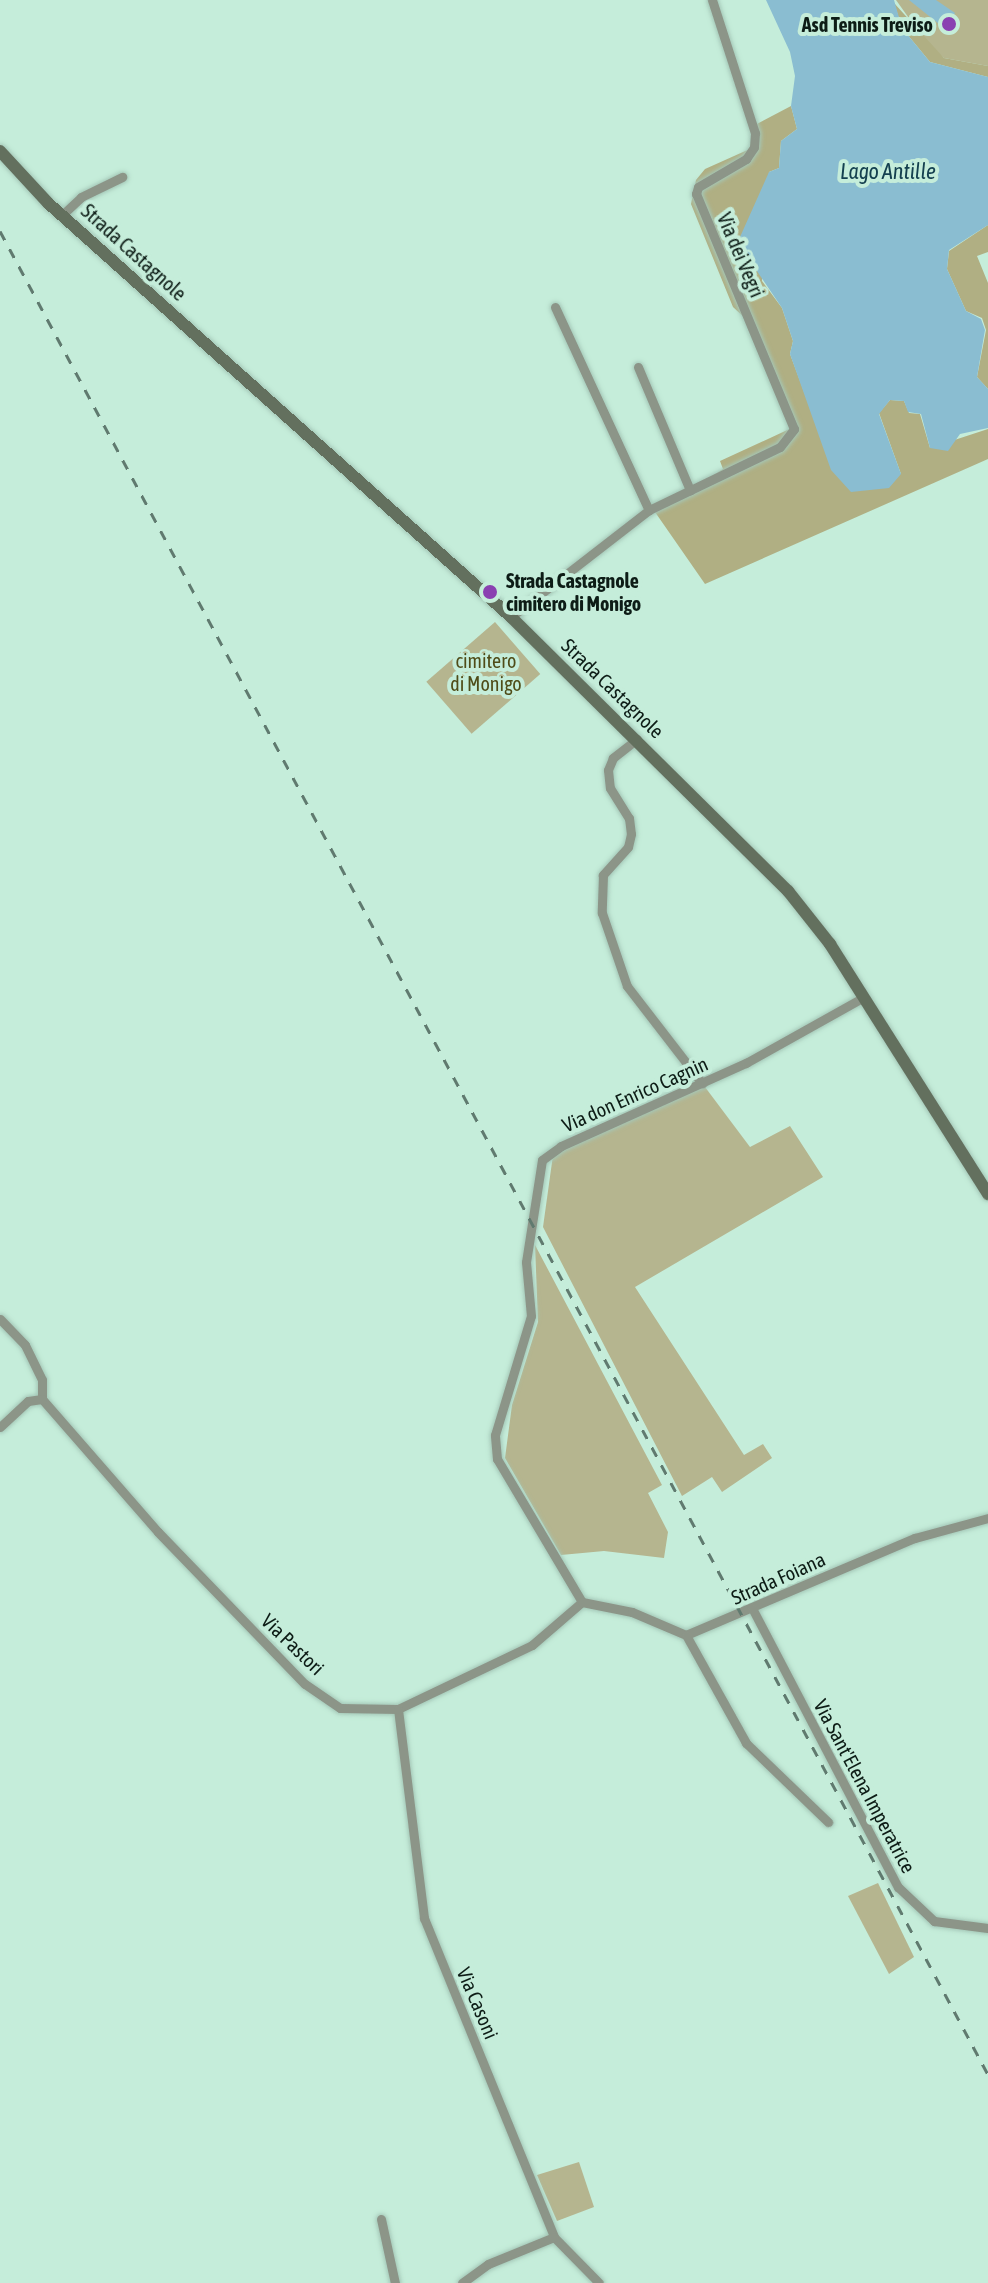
<!DOCTYPE html>
<style>
body{margin:0}
#map{position:relative;width:988px;height:2283px;overflow:hidden;background:#c5edda;font-family:"Asap Condensed",sans-serif}
div>[style]{position:absolute}
.green>*{inset:0;background:#b5b58f;transform-origin:0 0}
.forest>*{inset:0;background:#b0af83}
.water>*{inset:0;background:#8abdd1}
.roads{filter:drop-shadow(0 0 2px #a4c7b7) drop-shadow(0 0 2px #a4c7b7)}
.street>*{height:9px;margin:-4.5px;padding:0 4.5px;transform-origin:4.5px;border-radius:4.5px;background:#8c9588}
.secondary>*{height:12px;margin:-6px;padding:0 6px;transform-origin:6px;border-radius:6px;background:#63705e}
.rail>*{height:3px;margin-top:-1.5px;transform-origin:0;background:repeating-linear-gradient(90deg,#607a6f 0 10px,transparent 0 20px)}
.dots>*{width:22px;height:22px;translate:-50% -50%;box-sizing:border-box;border:4px solid #c5edda;border-radius:50%}
span{translate:-50% -50%;white-space:nowrap;text-align:center;line-height:1.15;-webkit-text-stroke:8px #c5edda;paint-order:stroke}
.poi-label{font-size:20px;color:#0d1c16;font-weight:700}
.right{translate:-100% -50%;text-align:right}
.left{translate:0 -50%;text-align:left}
.street-label{font-size:20px;color:#0d1c16}
.park-label{font-size:20px;color:#4f4c18}
.water-label{font-size:22px;color:#14404f;font-style:italic}
</style>
<div id="map">
<div class="green">
<div style="clip-path:polygon(896px 0,988px 0,988px 66px,944px 58px,928px 45px)"></div>
<div style="left:495px;top:622px;width:69px;height:91px;rotate:49deg"></div>
<div style="clip-path:polygon(702px 1083px,750px 1147px,790px 1126px,823px 1177px,635px 1287px,744px 1455px,763px 1444px,772px 1458px,722px 1492px,712px 1477px,682px 1496px,543px 1227px,553px 1155px)"></div>
<div style="clip-path:polygon(535px 1245px,662px 1485px,648px 1493px,668px 1532px,664px 1558px,604px 1551px,561px 1555px,505px 1458px,512px 1405px,538px 1322px)"></div>
<div style="clip-path:polygon(878px 1883px,914px 1957px,889px 1974px,848px 1896px)"></div>
<div style="clip-path:polygon(579px 2162px,594px 2207px,557px 2221px,537px 2175px)"></div>
</div>
<div class="forest">
<div style="clip-path:polygon(894px 3px,944px 58px,988px 66px,988px 77px,930px 62px,902px 28px)"></div>
<div style="clip-path:polygon(791px 106px,797px 129px,781px 141px,779px 168px,769px 172px,762px 281px,782px 308px,793px 341px,790px 354px,809px 405px,901px 474px,879px 413px,890px 400px,904px 401px,909px 413px,920px 414px,930px 448px,988px 429px,988px 459px,705px 584px,655px 512px,723px 469px,720px 461px,796px 426px,746px 319px,733px 307px,691px 204px,696px 180px,705px 169px,752px 148px,753px 126px)"></div>
<div style="clip-path:polygon(988px 225px,988px 252px,977px 256px,988px 283px,988px 389px,977px 377px,986px 330px,982px 318px,966px 311px,947px 269px,949px 251px)"></div>
</div>
<div class="water">
<div style="clip-path:polygon(766px 0,894px 0,902px 28px,930px 62px,988px 77px,988px 225px,949px 250px,947px 269px,966px 311px,981px 319px,985px 330px,977px 377px,988px 389px,988px 428px,960px 434px,948px 451px,930px 448px,921px 414px,908px 412px,904px 401px,890px 400px,879px 414px,901px 474px,889px 488px,851px 492px,831px 470px,790px 354px,793px 341px,782px 308px,742px 249px,740px 237px,769px 172px,779px 168px,781px 141px,797px 129px,791px 106px,795px 76px,790px 52px)"></div>
<div style="clip-path:polygon(909px 0,936px 0,955px 13px,944px 28px)"></div>
</div>
<div class="roads">
<div class="street">
<div style="left:62px;top:215px;width:26px;rotate:-43deg"></div>
<div style="left:81px;top:197px;width:46px;rotate:-26deg"></div>
<div style="left:555px;top:307px;width:224px;rotate:65.2deg"></div>
<div style="left:638px;top:367px;width:134px;rotate:67.1deg"></div>
<div style="left:511px;top:617px;width:175px;rotate:-37.8deg"></div>
<div style="left:649px;top:510px;width:145px;rotate:-25.7deg"></div>
<div style="left:780px;top:447px;width:23px;rotate:-52deg"></div>
<div style="left:794px;top:429px;width:255px;rotate:-112.6deg"></div>
<div style="left:696px;top:194px;width:7px;rotate:-74deg"></div>
<div style="left:698px;top:187px;width:56px;rotate:-30.3deg"></div>
<div style="left:746px;top:159px;width:14px;rotate:-56deg"></div>
<div style="left:754px;top:147px;width:14px;rotate:-86deg"></div>
<div style="left:755px;top:133px;width:140px;rotate:-107.9deg"></div>
<div style="left:637px;top:739px;width:31px;rotate:142deg"></div>
<div style="left:613px;top:758px;width:13px;rotate:113deg"></div>
<div style="left:608px;top:770px;width:18px;rotate:84deg"></div>
<div style="left:610px;top:788px;width:36px;rotate:58deg"></div>
<div style="left:629px;top:818px;width:16px;rotate:83deg"></div>
<div style="left:631px;top:834px;width:13px;rotate:103deg"></div>
<div style="left:628px;top:847px;width:38px;rotate:132deg"></div>
<div style="left:603px;top:875px;width:38px;rotate:92deg"></div>
<div style="left:602px;top:913px;width:77px;rotate:71.1deg"></div>
<div style="left:627px;top:986px;width:123px;rotate:52.3deg"></div>
<div style="left:0;top:1319px;width:36px;rotate:46deg"></div>
<div style="left:25px;top:1345px;width:39px;rotate:64deg"></div>
<div style="left:42px;top:1380px;width:19px;rotate:90deg"></div>
<div style="left:42px;top:1399px;width:176px;rotate:48.9deg"></div>
<div style="left:158px;top:1532px;width:211px;rotate:46deg"></div>
<div style="left:305px;top:1684px;width:42px;rotate:34.4deg"></div>
<div style="left:340px;top:1708px;width:58px;rotate:1deg"></div>
<div style="left:398px;top:1709px;width:148px;rotate:-25.5deg"></div>
<div style="left:532px;top:1645px;width:66px;rotate:-40.7deg"></div>
<div style="left:0;top:1427px;width:38px;rotate:-43deg"></div>
<div style="left:28px;top:1401px;width:14px;rotate:-8deg"></div>
<div style="left:582px;top:1602px;width:166px;rotate:-120.7deg"></div>
<div style="left:497px;top:1459px;width:24px;rotate:-95deg"></div>
<div style="left:495px;top:1435px;width:124px;rotate:-73.2deg"></div>
<div style="left:531px;top:1316px;width:54px;rotate:-95.3deg"></div>
<div style="left:526px;top:1262px;width:103px;rotate:-81.1deg"></div>
<div style="left:542px;top:1160px;width:24px;rotate:-36deg"></div>
<div style="left:561px;top:1146px;width:203px;rotate:-24.2deg"></div>
<div style="left:746px;top:1063px;width:135px;rotate:-29.2deg"></div>
<div style="left:582px;top:1602px;width:51px;rotate:11.3deg"></div>
<div style="left:632px;top:1612px;width:59px;rotate:23.1deg"></div>
<div style="left:686px;top:1635px;width:249px;rotate:-23deg"></div>
<div style="left:915px;top:1538px;width:76px;rotate:-15.3deg"></div>
<div style="left:752px;top:1608px;width:315px;rotate:62.4deg"></div>
<div style="left:898px;top:1887px;width:50px;rotate:43.4deg"></div>
<div style="left:934px;top:1921px;width:54px;rotate:7.4deg"></div>
<div style="left:686px;top:1635px;width:124px;rotate:60.9deg"></div>
<div style="left:746px;top:1743px;width:114px;rotate:43.9deg"></div>
<div style="left:398px;top:1709px;width:211px;rotate:82.9deg"></div>
<div style="left:424px;top:1918px;width:344px;rotate:67.8deg"></div>
<div style="left:554px;top:2237px;width:64px;rotate:45.6deg"></div>
<div style="left:381px;top:2219px;width:66px;rotate:77.7deg"></div>
<div style="left:462px;top:2283px;width:32px;rotate:-36deg"></div>
<div style="left:488px;top:2264px;width:71px;rotate:-22.2deg"></div>
</div>
<div class="secondary">
<div style="left:0;top:151px;width:71px;rotate:47.3deg"></div>
<div style="left:48px;top:203px;width:621px;rotate:41.8deg"></div>
<div style="left:511px;top:617px;width:390px;rotate:44.7deg"></div>
<div style="left:788px;top:891px;width:68px;rotate:51.6deg"></div>
<div style="left:830px;top:944px;width:296px;rotate:57.7deg"></div>
</div>
</div>
<div class="rail">
<div style="left:0;top:231px;width:2091px;rotate:61.81deg"></div>
</div>
<div class="dots">
<div style="left:949px;top:24px;background:#8a40b1"></div>
<div style="left:490px;top:592px;background:#8a40b1"></div>
</div>
<div class="poi-label">
<span class="right" style="left:933px;top:24px">Asd Tennis Treviso</span>
<span class="left" style="left:506px;top:592px">Strada Castagnole<br>cimitero di Monigo</span>
</div>
<div class="street-label">
<span style="left:134px;top:252px;rotate:42deg">Strada Castagnole</span>
<span style="left:741px;top:255px;rotate:67deg">Via dei Vegri</span>
<span style="left:613px;top:688px;rotate:44deg">Strada Castagnole</span>
<span style="left:635px;top:1094px;rotate:-24deg">Via don Enrico Cagnin</span>
<span style="left:778px;top:1578px;rotate:-24deg">Strada Foiana</span>
<span style="left:293px;top:1644px;rotate:44deg">Via Pastori</span>
<span style="left:865px;top:1786px;rotate:62deg">Via Sant'Elena Imperatrice</span>
<span style="left:478px;top:2003px;rotate:67deg">Via Casoni</span>
</div>
<div class="park-label">
<span style="left:486px;top:672px">cimitero<br>di Monigo</span>
</div>
<div class="water-label">
<span style="left:888px;top:172px">Lago Antille</span>
</div>
</div>
